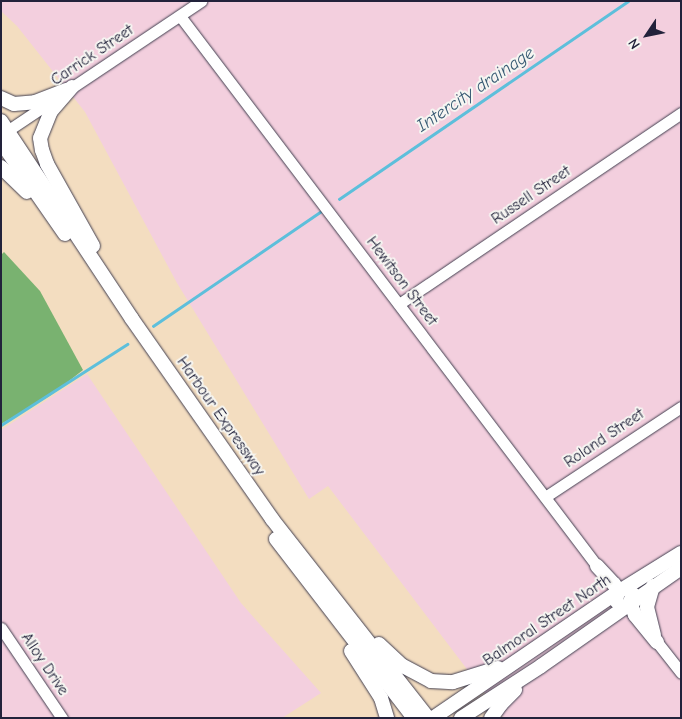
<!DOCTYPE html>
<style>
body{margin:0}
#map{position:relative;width:682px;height:719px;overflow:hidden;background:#f3ddc0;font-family:"Comic Neue",sans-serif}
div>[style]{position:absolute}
.built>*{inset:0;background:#f3cfde}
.forest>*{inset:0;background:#79b270}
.stream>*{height:2.5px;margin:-1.25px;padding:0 1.25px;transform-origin:1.25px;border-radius:1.25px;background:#5dbfdb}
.roads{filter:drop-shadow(0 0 1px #413e4f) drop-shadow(0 0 1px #413e4f)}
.minor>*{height:11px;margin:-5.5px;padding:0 5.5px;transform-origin:5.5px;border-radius:5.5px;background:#fff}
.major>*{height:14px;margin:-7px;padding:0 7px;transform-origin:7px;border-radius:7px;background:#fff}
span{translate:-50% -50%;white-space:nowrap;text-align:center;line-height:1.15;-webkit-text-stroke:4px #f6f6f2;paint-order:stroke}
.street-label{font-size:16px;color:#22223b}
.water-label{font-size:18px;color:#375973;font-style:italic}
.frame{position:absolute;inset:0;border:2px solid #22223b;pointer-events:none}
.north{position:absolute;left:622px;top:10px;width:50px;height:50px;-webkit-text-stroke:4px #f6f6f2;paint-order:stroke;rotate:236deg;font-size:14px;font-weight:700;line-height:20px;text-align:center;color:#22223b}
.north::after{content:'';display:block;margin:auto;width:18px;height:22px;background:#22223b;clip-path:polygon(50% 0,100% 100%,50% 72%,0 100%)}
</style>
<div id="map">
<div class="built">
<div style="clip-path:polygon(1px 1px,681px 1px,681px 718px,504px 718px,328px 486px,309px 499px,177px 283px,85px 112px,17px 26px,1px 11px)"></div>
<div style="clip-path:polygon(87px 374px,241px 603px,321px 693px,282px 718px,1px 718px,1px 430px)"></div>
</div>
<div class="forest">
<div style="clip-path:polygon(4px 252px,40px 291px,83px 370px,51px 395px,1px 424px,1px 255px)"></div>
</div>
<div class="stream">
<div style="left:339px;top:199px;width:350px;rotate:-34.4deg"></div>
<div style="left:153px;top:326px;width:202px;rotate:-34.3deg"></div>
<div style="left:1px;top:425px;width:150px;rotate:-32.7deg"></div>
</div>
<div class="roads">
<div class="minor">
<div style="left:180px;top:16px;width:690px;rotate:52.83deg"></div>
<div style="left:1px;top:135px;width:241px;rotate:-33.8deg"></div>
<div style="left:399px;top:304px;width:341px;rotate:-34.1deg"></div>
<div style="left:545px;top:497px;width:163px;rotate:-33.5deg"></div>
<div style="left:1px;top:628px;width:109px;rotate:55.9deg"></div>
<div style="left:657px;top:642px;width:39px;rotate:52deg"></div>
</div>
<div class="major">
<div style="left:72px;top:87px;width:32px;rotate:131deg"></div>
<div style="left:51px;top:111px;width:29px;rotate:112deg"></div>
<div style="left:40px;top:138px;width:12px;rotate:81deg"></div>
<div style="left:42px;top:150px;width:15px;rotate:70deg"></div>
<div style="left:47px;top:164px;width:94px;rotate:60.7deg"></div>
<div style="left:1px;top:98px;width:14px;rotate:25deg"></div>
<div style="left:14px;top:104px;width:21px;rotate:-5deg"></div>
<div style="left:35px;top:102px;width:34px;rotate:-21deg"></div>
<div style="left:1px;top:121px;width:237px;rotate:56.5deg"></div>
<div style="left:132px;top:319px;width:244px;rotate:55deg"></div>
<div style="left:272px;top:519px;width:253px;rotate:51.9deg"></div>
<div style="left:1px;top:142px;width:112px;rotate:55.2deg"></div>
<div style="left:1px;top:167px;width:36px;rotate:44deg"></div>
<div style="left:276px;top:539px;width:226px;rotate:52.4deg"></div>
<div style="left:597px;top:566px;width:25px;rotate:47deg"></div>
<div style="left:614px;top:584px;width:9px;rotate:63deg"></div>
<div style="left:618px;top:592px;width:9px;rotate:103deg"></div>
<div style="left:653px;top:586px;width:22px;rotate:106deg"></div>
<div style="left:647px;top:607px;width:29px;rotate:76deg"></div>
<div style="left:633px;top:594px;width:9px;rotate:111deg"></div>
<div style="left:630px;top:602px;width:14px;rotate:69deg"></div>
<div style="left:635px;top:615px;width:35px;rotate:51deg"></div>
<div style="left:379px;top:644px;width:33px;rotate:43deg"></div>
<div style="left:403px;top:666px;width:32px;rotate:28deg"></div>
<div style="left:431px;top:681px;width:22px;rotate:3deg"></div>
<div style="left:453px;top:682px;width:47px;rotate:-17.3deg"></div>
<div style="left:351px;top:651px;width:56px;rotate:57.4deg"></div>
<div style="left:381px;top:698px;width:21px;rotate:73deg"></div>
<div style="left:433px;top:718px;width:224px;rotate:-34.3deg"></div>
<div style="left:618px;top:592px;width:74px;rotate:-31.8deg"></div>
<div style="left:461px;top:718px;width:95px;rotate:-33deg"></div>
<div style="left:541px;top:666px;width:171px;rotate:-35deg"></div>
<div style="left:491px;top:718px;width:17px;rotate:-54deg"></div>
<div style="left:501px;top:704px;width:20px;rotate:-45deg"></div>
</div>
</div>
<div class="street-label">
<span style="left:92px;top:55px;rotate:-34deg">Carrick Street</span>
<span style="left:531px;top:195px;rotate:-34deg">Russell Street</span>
<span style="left:402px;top:281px;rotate:53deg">Hewitson Street</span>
<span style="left:221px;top:416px;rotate:55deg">Harbour Expressway</span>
<span style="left:604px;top:438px;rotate:-34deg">Roland Street</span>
<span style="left:547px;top:620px;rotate:-34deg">Balmoral Street North</span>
<span style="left:45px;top:664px;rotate:56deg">Alloy Drive</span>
</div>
<div class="water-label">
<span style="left:476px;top:90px;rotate:-34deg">Intercity drainage</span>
</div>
<div class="frame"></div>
<div class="north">N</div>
</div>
